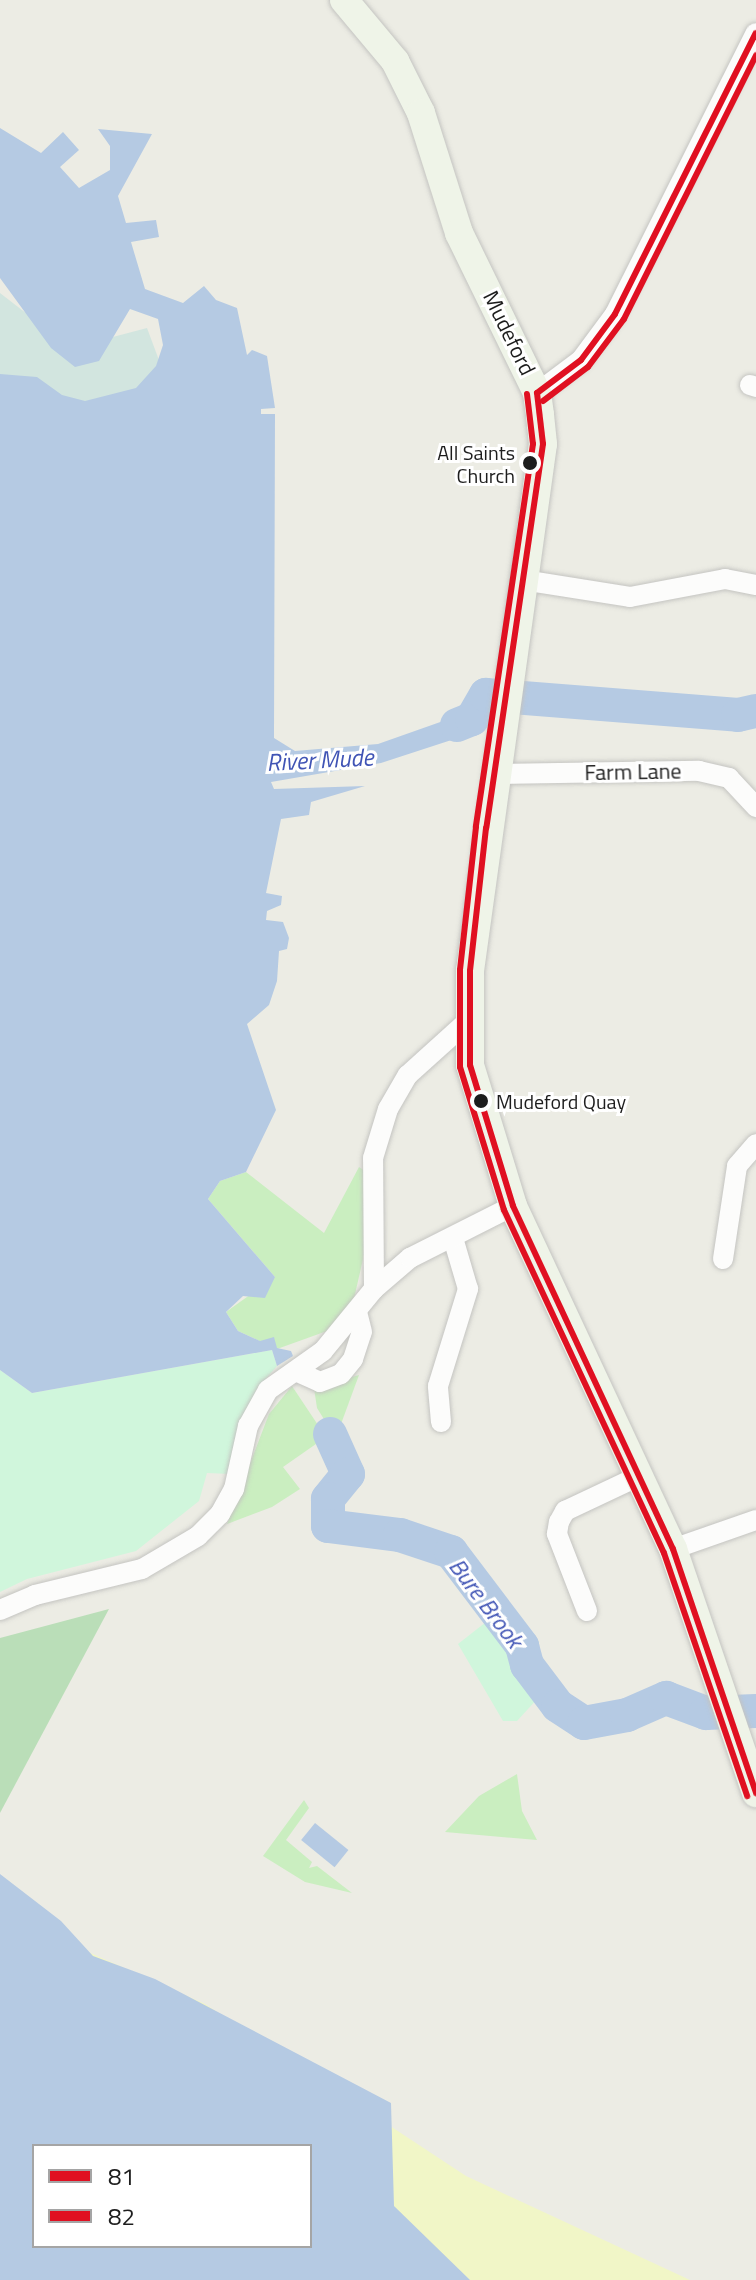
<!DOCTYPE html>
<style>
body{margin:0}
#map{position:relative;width:756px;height:2280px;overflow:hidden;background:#ecece4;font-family:"Titillium Web",sans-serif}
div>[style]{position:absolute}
.grass>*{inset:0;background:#caeec0}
.forest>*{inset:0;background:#badeb8}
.wetland>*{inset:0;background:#d2e5df}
.sand>*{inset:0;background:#f1f6c7}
.park>*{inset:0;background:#d0f6dc}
.water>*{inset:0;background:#b5cae3;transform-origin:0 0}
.river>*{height:34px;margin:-17px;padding:0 17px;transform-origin:17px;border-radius:17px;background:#b5cae3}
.roads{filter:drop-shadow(0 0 2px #c4c4c1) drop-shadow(0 0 2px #c4c4c1)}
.street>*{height:20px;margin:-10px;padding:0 10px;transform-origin:10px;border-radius:10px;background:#fcfcfb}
.secondary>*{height:28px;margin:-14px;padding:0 14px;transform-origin:14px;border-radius:14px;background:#eff4e8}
.bus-1>*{height:6px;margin:-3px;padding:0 3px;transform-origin:3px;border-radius:3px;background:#e01021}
.bus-2>*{height:6px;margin:-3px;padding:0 3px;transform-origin:3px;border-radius:3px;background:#e01021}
.dots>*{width:22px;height:22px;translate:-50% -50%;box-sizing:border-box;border:4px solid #fff;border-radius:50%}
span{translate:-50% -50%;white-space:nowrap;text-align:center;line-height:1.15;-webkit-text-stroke:6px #fff;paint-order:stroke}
.bus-label{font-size:20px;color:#1d1d1d}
.right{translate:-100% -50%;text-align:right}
.left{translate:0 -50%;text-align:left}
.street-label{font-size:22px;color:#1d1d1d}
.water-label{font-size:24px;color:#4054b5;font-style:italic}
.legend{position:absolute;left:32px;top:2144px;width:280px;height:104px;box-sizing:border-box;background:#fff;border:2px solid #a5a5a5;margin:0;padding:10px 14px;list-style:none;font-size:24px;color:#1d1d1d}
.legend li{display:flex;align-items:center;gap:16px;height:40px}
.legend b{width:40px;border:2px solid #a5a5a5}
</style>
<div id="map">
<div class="grass">
<div style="clip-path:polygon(359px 1167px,365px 1171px,366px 1246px,353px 1303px,327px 1331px,277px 1349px,238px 1331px,226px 1312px,275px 1277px,208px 1199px,220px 1181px,246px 1172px,324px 1233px)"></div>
<div style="clip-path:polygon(359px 1375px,341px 1424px,332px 1432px,317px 1408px,314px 1388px)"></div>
<div style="clip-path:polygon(292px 1386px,326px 1437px,283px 1467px,300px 1489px,272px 1507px,227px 1524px,269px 1414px)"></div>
<div style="clip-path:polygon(517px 1774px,522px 1811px,537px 1840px,445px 1832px,479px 1796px)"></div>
<div style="clip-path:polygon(304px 1800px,309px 1808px,286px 1840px,312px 1862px,309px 1868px,317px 1866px,352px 1893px,305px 1882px,263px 1856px)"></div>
</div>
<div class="forest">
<div style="clip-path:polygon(109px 1609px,0 1813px,0 1638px)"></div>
</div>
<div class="wetland">
<div style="clip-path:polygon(0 293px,71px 348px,147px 328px,166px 379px,116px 413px,0 379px)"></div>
</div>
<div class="sand">
<div style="clip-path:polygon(86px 1951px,205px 2004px,466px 2176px,690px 2280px,470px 2280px)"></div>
</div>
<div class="park">
<div style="clip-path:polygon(272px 1350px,277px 1366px,256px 1390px,231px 1474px,207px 1473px,199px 1501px,136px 1551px,27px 1579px,0 1592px,0 1370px,32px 1393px)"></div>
<div style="clip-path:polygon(486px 1622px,539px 1697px,517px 1721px,503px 1721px,458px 1644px)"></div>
</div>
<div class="water">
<div style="clip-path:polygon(0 128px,41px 153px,63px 132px,79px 150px,60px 167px,79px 188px,110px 170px,110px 146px,98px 129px,152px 134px,118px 196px,126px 223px,156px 220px,159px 237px,131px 242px,145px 289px,183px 303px,204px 286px,216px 300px,237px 308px,247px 355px,252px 350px,267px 356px,275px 408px,261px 409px,261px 414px,275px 414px,274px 738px,295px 751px,378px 744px,463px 714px,489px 681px,476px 732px,381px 763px,271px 782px,274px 789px,365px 786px,311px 802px,309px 815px,281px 819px,266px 893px,282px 896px,281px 905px,267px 911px,266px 920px,283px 922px,289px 938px,287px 949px,279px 951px,277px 981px,269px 1005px,247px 1024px,276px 1110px,246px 1172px,220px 1181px,208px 1199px,275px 1277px,265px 1298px,243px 1296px,226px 1312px,238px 1331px,260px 1341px,274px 1337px,277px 1348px,291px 1351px,293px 1356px,277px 1366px,272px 1350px,32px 1393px,0 1370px,0 374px,37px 377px,62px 395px,85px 401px,136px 388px,156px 366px,163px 345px,158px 319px,130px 309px,99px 361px,75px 367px,51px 348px,0 278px)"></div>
<div style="left:315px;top:1823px;width:43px;height:22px;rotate:39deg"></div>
<div style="clip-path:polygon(evenodd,0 1874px,61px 1921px,93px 1956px,155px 1979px,391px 2103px,394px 2206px,470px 2280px,0 2280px,0 1874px,34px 2146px,310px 2146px,310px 2246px,34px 2246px,34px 2146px)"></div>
</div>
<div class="river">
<div style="left:457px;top:725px;width:16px;rotate:-22deg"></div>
<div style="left:472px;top:719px;width:28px;rotate:-60deg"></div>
<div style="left:486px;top:695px;width:253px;rotate:4.5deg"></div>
<div style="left:738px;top:715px;width:18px;rotate:-13deg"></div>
<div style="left:330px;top:1434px;width:44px;rotate:65.8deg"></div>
<div style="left:348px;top:1474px;width:32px;rotate:129deg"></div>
<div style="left:328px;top:1499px;width:27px;rotate:90deg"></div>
<div style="left:328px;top:1526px;width:73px;rotate:7.1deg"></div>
<div style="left:400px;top:1535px;width:54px;rotate:18.4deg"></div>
<div style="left:451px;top:1552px;width:118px;rotate:52.9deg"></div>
<div style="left:522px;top:1646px;width:20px;rotate:75deg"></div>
<div style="left:527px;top:1665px;width:51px;rotate:52.9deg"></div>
<div style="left:558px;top:1706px;width:31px;rotate:33deg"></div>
<div style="left:584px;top:1723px;width:44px;rotate:-10.5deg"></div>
<div style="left:627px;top:1715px;width:43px;rotate:-23.6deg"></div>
<div style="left:666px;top:1698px;width:43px;rotate:20.6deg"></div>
<div style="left:706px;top:1713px;width:50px;rotate:-2.3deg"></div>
</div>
<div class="roads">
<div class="street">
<div style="left:750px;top:385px;width:6px;rotate:18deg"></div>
<div style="left:537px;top:393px;width:55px;rotate:-36.9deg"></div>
<div style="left:581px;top:360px;width:57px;rotate:-53.5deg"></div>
<div style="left:615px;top:314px;width:314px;rotate:-63.4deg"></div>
<div style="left:523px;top:580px;width:108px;rotate:9deg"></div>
<div style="left:630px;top:597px;width:97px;rotate:-10.7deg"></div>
<div style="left:725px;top:579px;width:32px;rotate:11deg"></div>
<div style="left:497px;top:774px;width:202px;rotate:-0.9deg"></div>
<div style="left:699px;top:771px;width:31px;rotate:13deg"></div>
<div style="left:729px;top:778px;width:40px;rotate:47deg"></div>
<div style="left:723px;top:1259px;width:94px;rotate:-81.4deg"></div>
<div style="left:737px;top:1166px;width:29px;rotate:-49deg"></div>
<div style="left:374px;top:1289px;width:131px;rotate:-90.4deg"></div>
<div style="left:373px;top:1158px;width:51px;rotate:-73deg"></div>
<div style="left:388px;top:1109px;width:39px;rotate:-60deg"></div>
<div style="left:408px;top:1075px;width:84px;rotate:-42.1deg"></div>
<div style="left:298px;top:1372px;width:24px;rotate:24deg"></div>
<div style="left:320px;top:1382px;width:22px;rotate:-21deg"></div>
<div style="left:341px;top:1374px;width:19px;rotate:-51deg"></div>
<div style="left:353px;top:1359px;width:28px;rotate:-72deg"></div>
<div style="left:362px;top:1332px;width:21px;rotate:-104deg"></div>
<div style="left:441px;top:1422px;width:36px;rotate:-95deg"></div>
<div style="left:438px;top:1386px;width:102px;rotate:-72.8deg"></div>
<div style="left:468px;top:1289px;width:53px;rotate:-106.4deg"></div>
<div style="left:673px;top:1549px;width:88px;rotate:-19.3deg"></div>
<div style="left:0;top:1610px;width:38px;rotate:-23deg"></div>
<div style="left:35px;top:1595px;width:110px;rotate:-13.7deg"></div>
<div style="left:142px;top:1569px;width:65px;rotate:-30.5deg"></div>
<div style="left:198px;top:1536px;width:31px;rotate:-45deg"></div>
<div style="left:220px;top:1514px;width:29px;rotate:-61deg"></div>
<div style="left:234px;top:1489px;width:65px;rotate:-77.5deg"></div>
<div style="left:248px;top:1426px;width:41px;rotate:-60.9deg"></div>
<div style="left:268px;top:1390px;width:67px;rotate:-35.3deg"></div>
<div style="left:323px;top:1351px;width:80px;rotate:-50.6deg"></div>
<div style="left:374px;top:1289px;width:48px;rotate:-40.7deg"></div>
<div style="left:410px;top:1258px;width:115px;rotate:-26.8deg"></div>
<div style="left:587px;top:1611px;width:83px;rotate:-111.3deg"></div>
<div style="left:557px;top:1534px;width:12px;rotate:-81deg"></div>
<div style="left:559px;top:1522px;width:13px;rotate:-61deg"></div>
<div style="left:565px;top:1511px;width:82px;rotate:-25.3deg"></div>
</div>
<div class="secondary">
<div style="left:344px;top:0;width:80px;rotate:50.1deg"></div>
<div style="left:395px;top:61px;width:58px;rotate:63.4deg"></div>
<div style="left:421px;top:113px;width:126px;rotate:72.4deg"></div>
<div style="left:459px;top:233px;width:178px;rotate:64deg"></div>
<div style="left:537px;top:393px;width:22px;rotate:82deg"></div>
<div style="left:540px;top:415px;width:29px;rotate:84deg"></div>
<div style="left:543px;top:444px;width:532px;rotate:97.89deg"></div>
<div style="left:470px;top:971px;width:94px;rotate:90deg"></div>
<div style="left:470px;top:1065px;width:147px;rotate:73deg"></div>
<div style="left:513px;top:1206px;width:378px;rotate:65deg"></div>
<div style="left:673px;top:1549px;width:258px;rotate:71.2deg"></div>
</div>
</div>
<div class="bus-1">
<div style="left:537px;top:393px;width:51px;rotate:83.3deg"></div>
<div style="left:543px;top:444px;width:388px;rotate:98.4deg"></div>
<div style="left:486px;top:828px;width:144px;rotate:96.4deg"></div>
<div style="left:470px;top:971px;width:94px;rotate:90deg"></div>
<div style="left:470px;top:1065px;width:147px;rotate:73deg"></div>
<div style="left:513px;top:1206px;width:378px;rotate:65deg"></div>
<div style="left:673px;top:1549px;width:258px;rotate:71.2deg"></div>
<div style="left:537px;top:393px;width:55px;rotate:-36.9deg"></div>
<div style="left:581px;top:360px;width:57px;rotate:-53.5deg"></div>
<div style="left:615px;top:314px;width:314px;rotate:-63.4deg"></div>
</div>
<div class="bus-2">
<div style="left:527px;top:394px;width:50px;rotate:83.2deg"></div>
<div style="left:533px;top:444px;width:387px;rotate:98.5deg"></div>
<div style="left:476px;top:827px;width:144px;rotate:96.4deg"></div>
<div style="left:460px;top:970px;width:97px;rotate:90deg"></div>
<div style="left:460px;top:1067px;width:150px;rotate:72.9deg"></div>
<div style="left:504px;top:1210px;width:378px;rotate:65deg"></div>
<div style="left:664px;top:1553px;width:257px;rotate:71.1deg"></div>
<div style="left:543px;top:401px;width:56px;rotate:-37.1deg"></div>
<div style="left:588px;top:367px;width:60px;rotate:-53.1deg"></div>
<div style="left:624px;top:319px;width:295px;rotate:-63.4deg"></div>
</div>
<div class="dots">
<div style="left:530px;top:463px;background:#1d1d1d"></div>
<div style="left:481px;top:1101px;background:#1d1d1d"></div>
</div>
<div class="bus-label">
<span class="right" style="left:515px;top:464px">All Saints<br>Church</span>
<span class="left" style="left:496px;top:1101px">Mudeford Quay</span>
</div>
<div class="street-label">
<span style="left:509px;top:333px;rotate:64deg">Mudeford</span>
<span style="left:633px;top:772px;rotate:-1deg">Farm Lane</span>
</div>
<div class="water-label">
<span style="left:320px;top:760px;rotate:-3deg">River Mude</span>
<span style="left:486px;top:1603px;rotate:53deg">Bure Brook</span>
</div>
<ul class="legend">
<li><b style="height:10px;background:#e01021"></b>81</li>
<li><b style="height:10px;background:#e01021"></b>82</li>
</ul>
</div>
